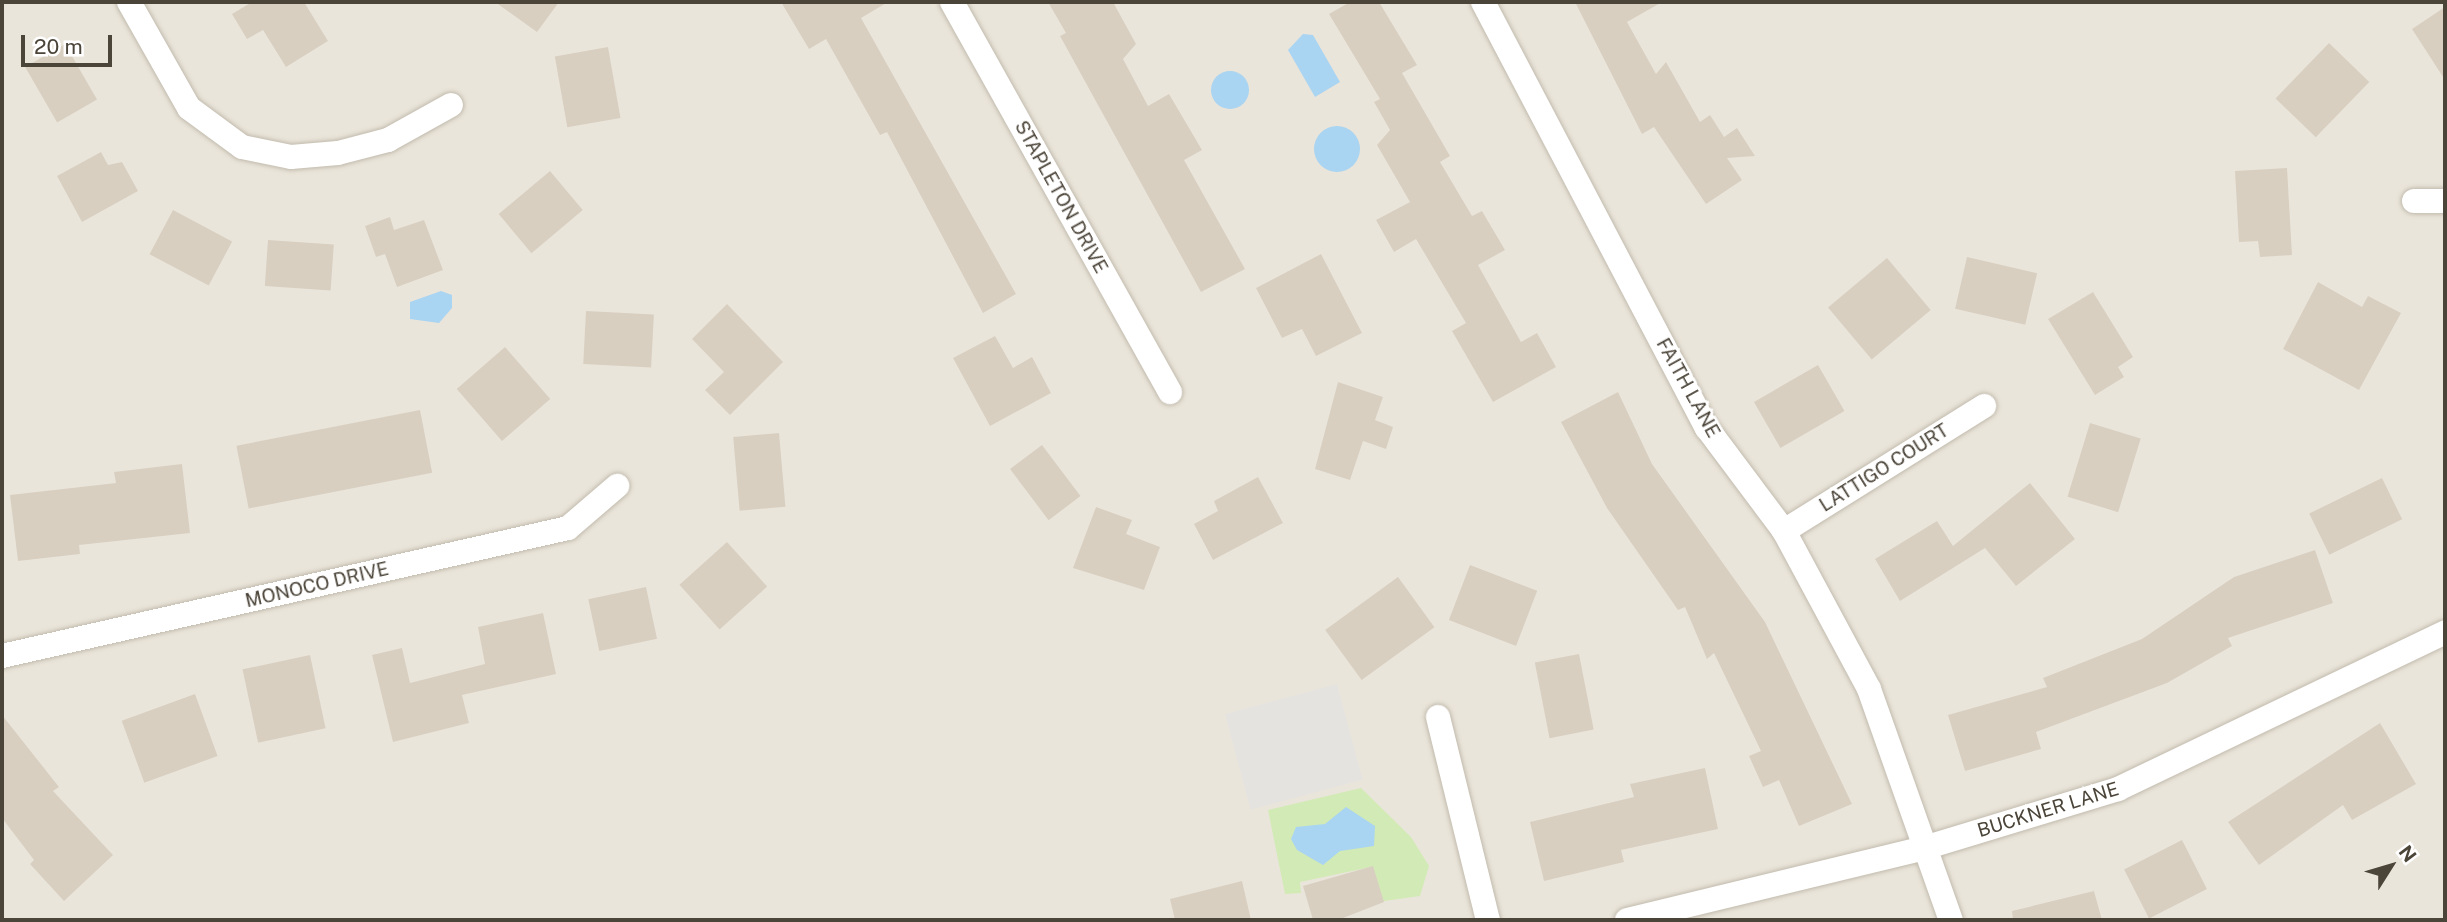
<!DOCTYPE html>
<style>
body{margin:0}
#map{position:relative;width:2447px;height:922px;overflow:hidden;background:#f6f3ec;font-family:"Public Sans",sans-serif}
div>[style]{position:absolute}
.residential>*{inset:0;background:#eae5da;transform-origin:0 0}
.green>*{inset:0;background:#d2eab5}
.parking>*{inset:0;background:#e5e3e0;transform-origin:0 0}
.water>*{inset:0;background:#a9d4f2}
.round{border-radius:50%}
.building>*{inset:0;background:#d8cfc1;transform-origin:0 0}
.roads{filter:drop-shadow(0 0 2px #c2bbae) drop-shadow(0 0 2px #c2bbae)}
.street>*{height:24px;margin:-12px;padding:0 12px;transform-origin:12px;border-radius:12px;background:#fff}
span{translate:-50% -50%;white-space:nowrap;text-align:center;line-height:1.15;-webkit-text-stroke:5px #fff;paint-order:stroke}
.street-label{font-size:19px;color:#4b4439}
.frame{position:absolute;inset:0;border:4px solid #4b4439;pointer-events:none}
.north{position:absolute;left:2356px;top:831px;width:70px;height:70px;-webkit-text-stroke:5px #fff;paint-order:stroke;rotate:53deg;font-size:19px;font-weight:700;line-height:28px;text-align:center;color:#4b4439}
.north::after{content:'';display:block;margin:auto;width:24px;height:32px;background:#4b4439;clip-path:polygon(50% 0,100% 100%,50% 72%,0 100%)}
.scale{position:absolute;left:21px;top:35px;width:91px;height:32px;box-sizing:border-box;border:4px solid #4b4439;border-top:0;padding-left:9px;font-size:21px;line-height:24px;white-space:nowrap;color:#4b4439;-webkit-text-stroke:5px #fff;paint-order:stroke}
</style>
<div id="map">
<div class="residential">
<div style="left:2px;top:2px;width:2443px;height:918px"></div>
</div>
<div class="green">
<div style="clip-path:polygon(1361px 788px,1411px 837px,1429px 866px,1420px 896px,1377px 902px,1371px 867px,1300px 882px,1301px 893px,1285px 894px,1268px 810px)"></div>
</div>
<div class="parking">
<div style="left:1337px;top:684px;width:99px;height:116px;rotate:75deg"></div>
</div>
<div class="water">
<div style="clip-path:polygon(1303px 34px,1313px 35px,1340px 82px,1315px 97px,1288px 50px)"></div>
<div class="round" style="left:1211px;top:71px;width:38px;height:38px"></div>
<div class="round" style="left:1314px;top:126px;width:46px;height:46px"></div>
<div style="clip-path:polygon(441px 291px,452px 295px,452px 308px,439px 323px,410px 319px,410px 302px)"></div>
<div style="clip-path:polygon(1346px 807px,1375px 826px,1374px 846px,1340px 851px,1323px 865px,1297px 850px,1291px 839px,1296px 827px,1325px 824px)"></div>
</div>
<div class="building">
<div style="clip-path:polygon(252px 2px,304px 2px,328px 41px,286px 67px,263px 30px,247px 39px,232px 14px)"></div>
<div style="clip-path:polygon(495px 2px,559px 2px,537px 32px)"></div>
<div style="clip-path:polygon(781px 2px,888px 2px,861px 18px,1016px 294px,983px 313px,887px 132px,880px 135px,826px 39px,809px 49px)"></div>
<div style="clip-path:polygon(1048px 2px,1113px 2px,1136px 44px,1123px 59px,1148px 106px,1169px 94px,1202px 150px,1184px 160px,1245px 269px,1201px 292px,1060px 36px,1066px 33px)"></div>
<div style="clip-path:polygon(1350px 2px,1379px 2px,1417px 65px,1402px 73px,1450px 156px,1440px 162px,1472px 216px,1482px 211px,1505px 250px,1478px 265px,1521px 342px,1537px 333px,1556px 367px,1493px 402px,1452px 331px,1466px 323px,1416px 239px,1394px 252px,1376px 220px,1410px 202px,1377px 145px,1390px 130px,1374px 102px,1380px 99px,1329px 14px)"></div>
<div style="clip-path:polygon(1575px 2px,1662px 2px,1627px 22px,1656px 74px,1666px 62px,1700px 122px,1710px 115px,1724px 137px,1737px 128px,1755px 156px,1727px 158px,1742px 180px,1706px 204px,1654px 127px,1642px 134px)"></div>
<div style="clip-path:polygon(2445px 7px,2445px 80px,2412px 29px)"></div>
<div style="left:2329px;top:43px;width:56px;height:77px;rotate:44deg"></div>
<div style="left:65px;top:44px;width:64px;height:46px;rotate:60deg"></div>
<div style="left:608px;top:47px;width:72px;height:54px;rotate:80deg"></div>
<div style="clip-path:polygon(101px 152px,108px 165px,122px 162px,138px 191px,82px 222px,57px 176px)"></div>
<div style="clip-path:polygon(2287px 168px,2292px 255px,2260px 257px,2258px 241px,2239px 242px,2235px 171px)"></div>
<div style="left:550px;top:171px;width:51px;height:67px;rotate:50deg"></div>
<div style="left:173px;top:210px;width:67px;height:50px;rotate:28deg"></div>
<div style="clip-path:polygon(390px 217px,394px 230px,424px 220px,443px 270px,397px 287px,385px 254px,376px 257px,365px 226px)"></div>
<div style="left:268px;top:240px;width:66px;height:46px;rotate:4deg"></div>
<div style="clip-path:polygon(1321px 254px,1362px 333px,1316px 356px,1302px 329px,1282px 338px,1256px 288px)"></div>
<div style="left:1967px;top:257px;width:72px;height:53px;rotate:13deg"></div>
<div style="left:1887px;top:258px;width:68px;height:77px;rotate:50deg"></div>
<div style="clip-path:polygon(2318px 282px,2362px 307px,2368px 296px,2401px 313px,2359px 390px,2283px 349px)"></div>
<div style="clip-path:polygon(2093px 292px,2133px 357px,2118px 367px,2124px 377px,2095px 395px,2048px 319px)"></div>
<div style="clip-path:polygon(727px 304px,783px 362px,730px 415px,705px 390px,724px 372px,692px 339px)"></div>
<div style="left:586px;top:311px;width:68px;height:53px;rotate:3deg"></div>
<div style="clip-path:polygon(995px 336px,1013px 368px,1032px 357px,1051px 393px,990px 426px,953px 358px)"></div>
<div style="left:505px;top:347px;width:69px;height:64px;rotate:49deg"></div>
<div style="left:1818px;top:365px;width:53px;height:74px;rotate:60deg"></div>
<div style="clip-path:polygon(1338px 382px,1383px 397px,1375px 420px,1393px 427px,1386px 449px,1363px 441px,1350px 480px,1315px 469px)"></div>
<div style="clip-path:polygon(1618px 392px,1652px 464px,1765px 622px,1852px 804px,1799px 826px,1779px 780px,1763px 787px,1749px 756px,1761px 751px,1714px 653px,1707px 659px,1685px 607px,1678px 610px,1607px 508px,1561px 422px)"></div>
<div style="left:420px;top:410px;width:64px;height:187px;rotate:79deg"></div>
<div style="left:2090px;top:423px;width:53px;height:77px;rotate:17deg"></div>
<div style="left:779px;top:433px;width:74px;height:46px;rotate:85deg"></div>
<div style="left:1042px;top:445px;width:64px;height:40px;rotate:53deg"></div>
<div style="clip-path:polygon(182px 464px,190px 533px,79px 545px,80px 554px,18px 561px,10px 495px,116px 483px,114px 472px)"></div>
<div style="clip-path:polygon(1258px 477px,1283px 523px,1213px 560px,1194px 524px,1218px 511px,1214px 501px)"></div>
<div style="left:2382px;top:478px;width:46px;height:81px;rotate:64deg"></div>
<div style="clip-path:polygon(2030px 483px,2075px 539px,2016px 586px,1985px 548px,1900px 601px,1875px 559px,1937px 521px,1953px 546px)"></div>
<div style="clip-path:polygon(1096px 507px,1132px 520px,1126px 534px,1160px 547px,1144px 590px,1073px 568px)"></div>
<div style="left:727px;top:542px;width:60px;height:64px;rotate:48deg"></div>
<div style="clip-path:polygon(2315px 550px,2333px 603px,2228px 638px,2232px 646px,2167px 683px,2036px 732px,2041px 749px,1965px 771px,1948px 715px,2047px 687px,2043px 678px,2142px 639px,2234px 577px)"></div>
<div style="left:1470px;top:565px;width:72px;height:59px;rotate:21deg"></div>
<div style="left:1398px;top:577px;width:62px;height:90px;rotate:54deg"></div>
<div style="left:646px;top:587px;width:53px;height:59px;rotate:78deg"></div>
<div style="clip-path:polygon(543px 613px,556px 674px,462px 695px,469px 723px,393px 742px,372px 655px,402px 648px,410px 683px,485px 664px,478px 627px)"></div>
<div style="left:1579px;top:654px;width:77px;height:45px;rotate:79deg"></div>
<div style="left:310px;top:655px;width:75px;height:69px;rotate:78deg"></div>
<div style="left:195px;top:694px;width:66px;height:78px;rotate:70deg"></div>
<div style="clip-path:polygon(2px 715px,59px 787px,53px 791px,113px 855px,64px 901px,30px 864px,34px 860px,2px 818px)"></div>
<div style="clip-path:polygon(2380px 723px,2416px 784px,2352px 820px,2343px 805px,2259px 865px,2228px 822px)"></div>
<div style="clip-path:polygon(1705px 768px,1718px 829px,1621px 850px,1624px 862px,1544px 881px,1530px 822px,1634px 797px,1630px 784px)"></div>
<div style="left:2182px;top:840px;width:55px;height:65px;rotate:63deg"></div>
<div style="clip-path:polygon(1373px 866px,1384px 902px,1338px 920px,1313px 920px,1303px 886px)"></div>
<div style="clip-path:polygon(1242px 881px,1251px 920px,1175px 920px,1170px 899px)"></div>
<div style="clip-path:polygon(2094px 891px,2102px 920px,2013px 920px,2012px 911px)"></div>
</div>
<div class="roads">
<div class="street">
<div style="left:129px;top:2px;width:122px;rotate:60.5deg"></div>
<div style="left:189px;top:108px;width:66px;rotate:36.3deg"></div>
<div style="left:242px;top:147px;width:50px;rotate:11.5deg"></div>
<div style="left:291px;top:157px;width:47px;rotate:-4.9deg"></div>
<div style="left:338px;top:153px;width:52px;rotate:-14.6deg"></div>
<div style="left:388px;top:140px;width:72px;rotate:-29.1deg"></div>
<div style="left:952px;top:2px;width:447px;rotate:60.8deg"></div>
<div style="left:1483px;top:2px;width:481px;rotate:62.3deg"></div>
<div style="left:1707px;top:428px;width:129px;rotate:53.2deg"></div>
<div style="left:1784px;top:531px;width:179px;rotate:61.7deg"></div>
<div style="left:1869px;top:689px;width:245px;rotate:70.5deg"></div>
<div style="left:2414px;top:201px;width:31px"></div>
<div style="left:1784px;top:531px;width:236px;rotate:-32deg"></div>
<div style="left:2px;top:656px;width:580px;rotate:-12.74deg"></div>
<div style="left:568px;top:528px;width:65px;rotate:-40.6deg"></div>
<div style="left:1438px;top:717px;width:209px;rotate:76.2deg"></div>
<div style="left:1627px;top:920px;width:306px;rotate:-13.6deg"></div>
<div style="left:1924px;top:848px;width:203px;rotate:-16.9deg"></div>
<div style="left:2118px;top:789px;width:363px;rotate:-25.6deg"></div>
</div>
</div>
<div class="street-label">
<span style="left:1061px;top:197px;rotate:61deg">STAPLETON DRIVE</span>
<span style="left:1688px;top:388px;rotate:61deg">FAITH LANE</span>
<span style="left:1884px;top:468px;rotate:-32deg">LATTIGO COURT</span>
<span style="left:317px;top:585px;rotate:-13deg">MONOCO DRIVE</span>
<span style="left:2048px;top:810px;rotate:-17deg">BUCKNER LANE</span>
</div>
<div class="frame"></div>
<div class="north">N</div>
<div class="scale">20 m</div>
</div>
